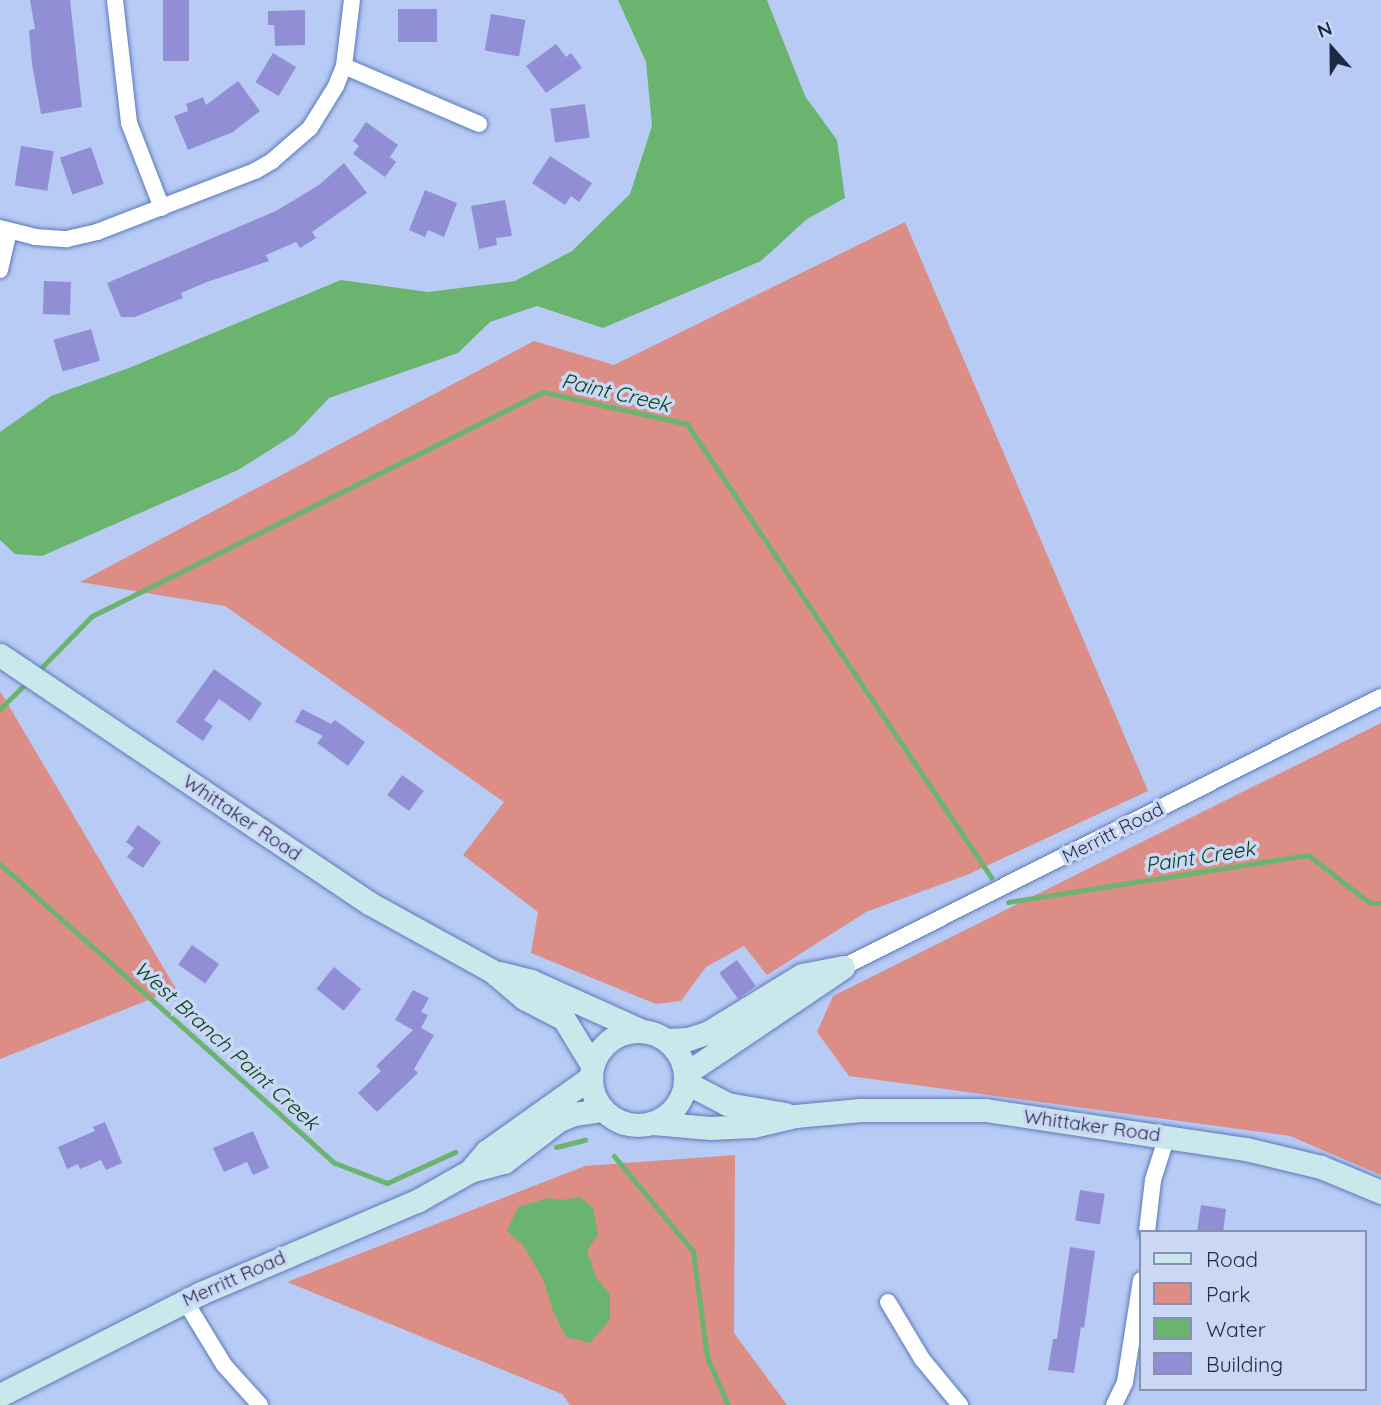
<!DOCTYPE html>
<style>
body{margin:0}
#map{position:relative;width:1381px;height:1405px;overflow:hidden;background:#b7cbf5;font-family:Quicksand,sans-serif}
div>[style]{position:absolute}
.green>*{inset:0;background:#dc8d85}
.water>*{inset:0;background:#6ab470}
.stream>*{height:5px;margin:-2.5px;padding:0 2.5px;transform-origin:2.5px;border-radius:2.5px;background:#6ab470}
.building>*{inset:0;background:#928ed6;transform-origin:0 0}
.roads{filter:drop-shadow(0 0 2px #5d79bb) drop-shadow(0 0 2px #5d79bb)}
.street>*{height:16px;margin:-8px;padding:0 8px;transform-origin:8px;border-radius:8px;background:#fff}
.secondary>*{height:23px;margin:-11.5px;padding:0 11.5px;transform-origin:11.5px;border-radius:11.5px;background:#cae8eb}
.secondary>.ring{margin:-11.5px;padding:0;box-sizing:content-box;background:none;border:23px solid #cae8eb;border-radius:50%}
span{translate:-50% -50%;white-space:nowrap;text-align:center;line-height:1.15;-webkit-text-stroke:7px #cbd8f5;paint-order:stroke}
.street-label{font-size:19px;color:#1e2a45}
.water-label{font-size:21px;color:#063e11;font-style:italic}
.legend{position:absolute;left:1139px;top:1230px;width:228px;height:161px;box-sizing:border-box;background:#cbd8f5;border:2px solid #8692af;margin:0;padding:9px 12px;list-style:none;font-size:21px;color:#1e2a45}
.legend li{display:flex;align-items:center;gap:14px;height:35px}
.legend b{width:35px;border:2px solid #8692af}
.north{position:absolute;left:1297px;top:14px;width:70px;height:70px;-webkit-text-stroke:5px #cbd8f5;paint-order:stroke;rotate:339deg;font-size:19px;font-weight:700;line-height:28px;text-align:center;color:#1e2a45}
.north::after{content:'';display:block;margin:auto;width:24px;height:32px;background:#1e2a45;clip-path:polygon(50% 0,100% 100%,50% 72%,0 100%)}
</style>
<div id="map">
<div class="green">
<div style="clip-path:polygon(905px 222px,1148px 791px,969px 874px,866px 912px,767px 975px,744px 946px,706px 967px,681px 1001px,656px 1004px,531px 953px,538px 912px,463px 855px,504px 802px,225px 606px,80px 582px,534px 341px,614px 365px)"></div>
<div style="clip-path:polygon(0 691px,176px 989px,0 1059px)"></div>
<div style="clip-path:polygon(1381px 723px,1381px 1175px,1290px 1136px,849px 1076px,817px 1032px,833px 996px)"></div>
<div style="clip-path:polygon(735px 1155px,734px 1333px,787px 1405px,570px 1405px,562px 1394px,287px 1282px,585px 1166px)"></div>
</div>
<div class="water">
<div style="clip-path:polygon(618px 0,767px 0,805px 96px,837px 140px,845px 198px,807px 219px,761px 261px,603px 328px,537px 306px,490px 322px,458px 353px,329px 398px,295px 434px,238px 470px,42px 556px,15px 554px,0 540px,0 432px,51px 396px,129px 368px,341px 280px,428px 292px,515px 281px,572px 251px,630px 194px,652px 126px,646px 62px)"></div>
<div style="clip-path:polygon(580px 1197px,593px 1208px,598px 1234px,587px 1251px,597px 1279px,610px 1294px,610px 1320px,590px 1343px,566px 1337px,553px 1311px,543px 1279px,523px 1245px,507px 1231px,518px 1207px,548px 1198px,563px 1200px)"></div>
</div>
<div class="stream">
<div style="left:37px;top:672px;width:78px;rotate:-45.5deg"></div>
<div style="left:92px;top:616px;width:504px;rotate:-26.41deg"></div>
<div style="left:543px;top:392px;width:148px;rotate:12.5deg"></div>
<div style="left:687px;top:424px;width:546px;rotate:56.14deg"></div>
<div style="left:0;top:709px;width:38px;rotate:-45deg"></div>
<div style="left:0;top:864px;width:449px;rotate:41.8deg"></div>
<div style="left:335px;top:1163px;width:56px;rotate:21deg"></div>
<div style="left:387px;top:1183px;width:75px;rotate:-24.5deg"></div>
<div style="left:1008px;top:902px;width:304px;rotate:-8.9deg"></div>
<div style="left:1308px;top:855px;width:78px;rotate:37.7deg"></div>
<div style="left:1370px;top:903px;width:11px"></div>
<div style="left:556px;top:1147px;width:30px;rotate:-14deg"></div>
<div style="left:614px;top:1156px;width:124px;rotate:50.3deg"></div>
<div style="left:693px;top:1251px;width:107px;rotate:82.5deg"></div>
<div style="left:707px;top:1357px;width:52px;rotate:66.4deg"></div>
</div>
<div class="building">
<div style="clip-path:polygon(30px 0,70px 0,82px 107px,41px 114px,32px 64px,29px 30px,35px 29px)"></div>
<div style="left:163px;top:0;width:26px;height:61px"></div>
<div style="left:437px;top:9px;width:33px;height:39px;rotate:90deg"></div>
<div style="clip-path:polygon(305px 10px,305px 45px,275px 46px,274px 25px,268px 25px,268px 11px)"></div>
<div style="left:491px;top:14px;width:35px;height:37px;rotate:10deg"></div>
<div style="clip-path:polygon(556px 44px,566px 57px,571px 53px,582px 68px,546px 93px,526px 66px)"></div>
<div style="left:273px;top:53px;width:27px;height:34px;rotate:31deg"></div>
<div style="clip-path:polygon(238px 81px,260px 111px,233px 132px,188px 150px,174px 116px,188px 111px,186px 104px,203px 97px,206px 105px)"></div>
<div style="left:585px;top:104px;width:34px;height:35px;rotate:82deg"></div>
<div style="clip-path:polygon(366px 122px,398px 145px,390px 157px,396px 162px,385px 177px,353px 154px,359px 146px,353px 141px)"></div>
<div style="left:21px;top:146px;width:33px;height:40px;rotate:9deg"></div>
<div style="left:91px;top:147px;width:39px;height:33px;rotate:71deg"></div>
<div style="clip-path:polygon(550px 156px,592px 183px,579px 202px,571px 196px,565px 205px,532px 183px)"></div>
<div style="clip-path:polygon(344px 163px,367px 193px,312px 232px,316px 238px,300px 248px,296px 242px,266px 255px,269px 261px,207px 282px,181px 293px,183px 298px,165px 305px,135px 317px,121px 317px,107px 283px,276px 211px,319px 185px)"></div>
<div style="clip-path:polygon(425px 190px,457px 203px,444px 237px,428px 230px,425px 237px,409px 230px)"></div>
<div style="clip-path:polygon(505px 200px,512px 236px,496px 238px,497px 245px,479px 249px,471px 206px)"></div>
<div style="left:44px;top:281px;width:27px;height:33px;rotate:2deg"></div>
<div style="left:91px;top:329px;width:33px;height:39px;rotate:74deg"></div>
<div style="clip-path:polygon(214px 669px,262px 703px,250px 721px,219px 699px,204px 720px,213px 726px,203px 741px,176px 722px)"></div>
<div style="clip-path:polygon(302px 709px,331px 724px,335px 720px,365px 742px,348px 766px,317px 743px,323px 736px,295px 722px)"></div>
<div style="left:402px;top:775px;width:27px;height:25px;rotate:36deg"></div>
<div style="clip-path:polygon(138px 825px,161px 842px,143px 868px,127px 857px,134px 848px,126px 842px)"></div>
<div style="left:192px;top:945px;width:33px;height:24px;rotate:35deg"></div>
<div style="left:737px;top:960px;width:32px;height:22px;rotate:54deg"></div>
<div style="left:334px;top:967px;width:35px;height:28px;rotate:39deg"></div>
<div style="clip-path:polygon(413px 990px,429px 998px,421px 1012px,428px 1015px,421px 1028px,434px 1035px,414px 1069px,418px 1073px,377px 1112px,358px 1093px,381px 1071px,376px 1066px,413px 1030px,395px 1020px)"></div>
<div style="clip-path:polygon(105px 1122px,122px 1163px,106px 1170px,101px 1160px,80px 1169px,78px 1164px,67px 1169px,58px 1147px,95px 1131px,93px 1127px)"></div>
<div style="clip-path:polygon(253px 1131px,269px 1168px,253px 1175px,247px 1162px,224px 1172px,213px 1148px)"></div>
<div style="left:1080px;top:1190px;width:25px;height:31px;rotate:9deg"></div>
<div style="clip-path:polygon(1201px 1205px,1226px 1209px,1223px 1232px,1197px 1232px)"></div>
<div style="clip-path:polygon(1070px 1247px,1095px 1251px,1084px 1328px,1081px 1327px,1074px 1373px,1048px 1370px,1053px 1339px,1057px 1339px)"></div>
</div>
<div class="roads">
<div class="street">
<div style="left:115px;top:0;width:124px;rotate:83.5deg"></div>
<div style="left:129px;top:123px;width:91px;rotate:68.8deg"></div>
<div style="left:344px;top:66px;width:147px;rotate:23.2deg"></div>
<div style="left:0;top:228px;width:36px;rotate:14deg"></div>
<div style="left:35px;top:237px;width:32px;rotate:4deg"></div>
<div style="left:67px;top:239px;width:31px;rotate:-13deg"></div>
<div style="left:97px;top:232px;width:169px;rotate:-21.1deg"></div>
<div style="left:255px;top:171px;width:20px;rotate:-30deg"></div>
<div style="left:272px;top:161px;width:50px;rotate:-41deg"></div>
<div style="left:310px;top:128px;width:49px;rotate:-58.2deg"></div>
<div style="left:336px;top:86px;width:22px;rotate:-68deg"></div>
<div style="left:344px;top:66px;width:66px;rotate:-83.1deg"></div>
<div style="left:0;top:270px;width:40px;rotate:-77deg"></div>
<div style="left:843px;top:967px;width:602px;rotate:-26.65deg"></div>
<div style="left:1147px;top:1232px;width:52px;rotate:-83.4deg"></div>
<div style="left:1153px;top:1180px;width:46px;rotate:-72.3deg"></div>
<div style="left:185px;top:1301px;width:75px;rotate:58.6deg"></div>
<div style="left:224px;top:1365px;width:54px;rotate:48deg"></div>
<div style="left:888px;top:1302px;width:66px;rotate:59.2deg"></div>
<div style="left:922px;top:1359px;width:60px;rotate:50.4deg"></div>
<div style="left:1114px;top:1405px;width:25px;rotate:-64deg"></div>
<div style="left:1125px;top:1382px;width:103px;rotate:-81.1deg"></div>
</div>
<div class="secondary">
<div style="left:0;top:655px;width:445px;rotate:33.9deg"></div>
<div style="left:369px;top:903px;width:141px;rotate:28.9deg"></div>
<div style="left:492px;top:971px;width:42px;rotate:40.2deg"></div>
<div style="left:524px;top:998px;width:45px;rotate:27.7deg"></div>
<div style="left:564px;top:1019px;width:54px;rotate:58.7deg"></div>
<div style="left:499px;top:973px;width:33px;rotate:14deg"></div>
<div style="left:531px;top:981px;width:122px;rotate:24.2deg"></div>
<div class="ring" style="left:591px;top:1031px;width:71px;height:71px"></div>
<div style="left:667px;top:1040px;width:21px;rotate:-3deg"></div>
<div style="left:688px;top:1039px;width:20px;rotate:-18deg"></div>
<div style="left:707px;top:1033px;width:111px;rotate:-31.4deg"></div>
<div style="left:802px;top:975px;width:42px;rotate:-11deg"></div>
<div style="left:685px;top:1074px;width:186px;rotate:-34deg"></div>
<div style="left:685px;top:1082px;width:47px;rotate:27.6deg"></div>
<div style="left:727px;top:1104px;width:59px;rotate:9.8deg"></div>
<div style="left:653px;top:1123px;width:57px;rotate:5deg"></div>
<div style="left:710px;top:1128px;width:43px;rotate:-2.7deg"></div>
<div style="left:753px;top:1126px;width:43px;rotate:-13.4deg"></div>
<div style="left:795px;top:1116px;width:66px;rotate:-5.2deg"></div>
<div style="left:861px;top:1110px;width:124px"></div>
<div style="left:985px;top:1110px;width:264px;rotate:8.5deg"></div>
<div style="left:1246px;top:1149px;width:77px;rotate:13.5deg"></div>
<div style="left:1321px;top:1167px;width:65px;rotate:22.6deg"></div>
<div style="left:470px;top:1171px;width:26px;rotate:-50deg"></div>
<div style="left:487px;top:1151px;width:128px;rotate:-35.4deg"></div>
<div style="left:0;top:1395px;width:225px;rotate:-26.9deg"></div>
<div style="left:201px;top:1293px;width:235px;rotate:-23.1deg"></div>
<div style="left:417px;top:1201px;width:61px;rotate:-29.5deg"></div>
<div style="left:470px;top:1171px;width:35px;rotate:-15deg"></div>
<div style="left:504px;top:1162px;width:69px;rotate:-37.4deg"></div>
<div style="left:559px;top:1120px;width:16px;rotate:-22deg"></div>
<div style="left:574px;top:1114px;width:29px;rotate:-8deg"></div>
</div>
</div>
<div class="street-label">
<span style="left:242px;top:818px;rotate:34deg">Whittaker Road</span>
<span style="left:1113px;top:833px;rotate:-27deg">Merritt Road</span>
<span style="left:1092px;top:1126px;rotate:8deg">Whittaker Road</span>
<span style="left:234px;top:1279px;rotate:-24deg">Merritt Road</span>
</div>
<div class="water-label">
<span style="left:616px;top:392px;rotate:13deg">Paint Creek</span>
<span style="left:1200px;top:856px;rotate:-9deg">Paint Creek</span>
<span style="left:227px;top:1045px;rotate:42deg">West Branch Paint Creek</span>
</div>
<ul class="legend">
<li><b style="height:9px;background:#cae8eb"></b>Road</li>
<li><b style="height:19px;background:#dc8d85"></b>Park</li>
<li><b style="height:19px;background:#6ab470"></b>Water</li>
<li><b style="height:19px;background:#928ed6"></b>Building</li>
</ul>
<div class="north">N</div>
</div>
